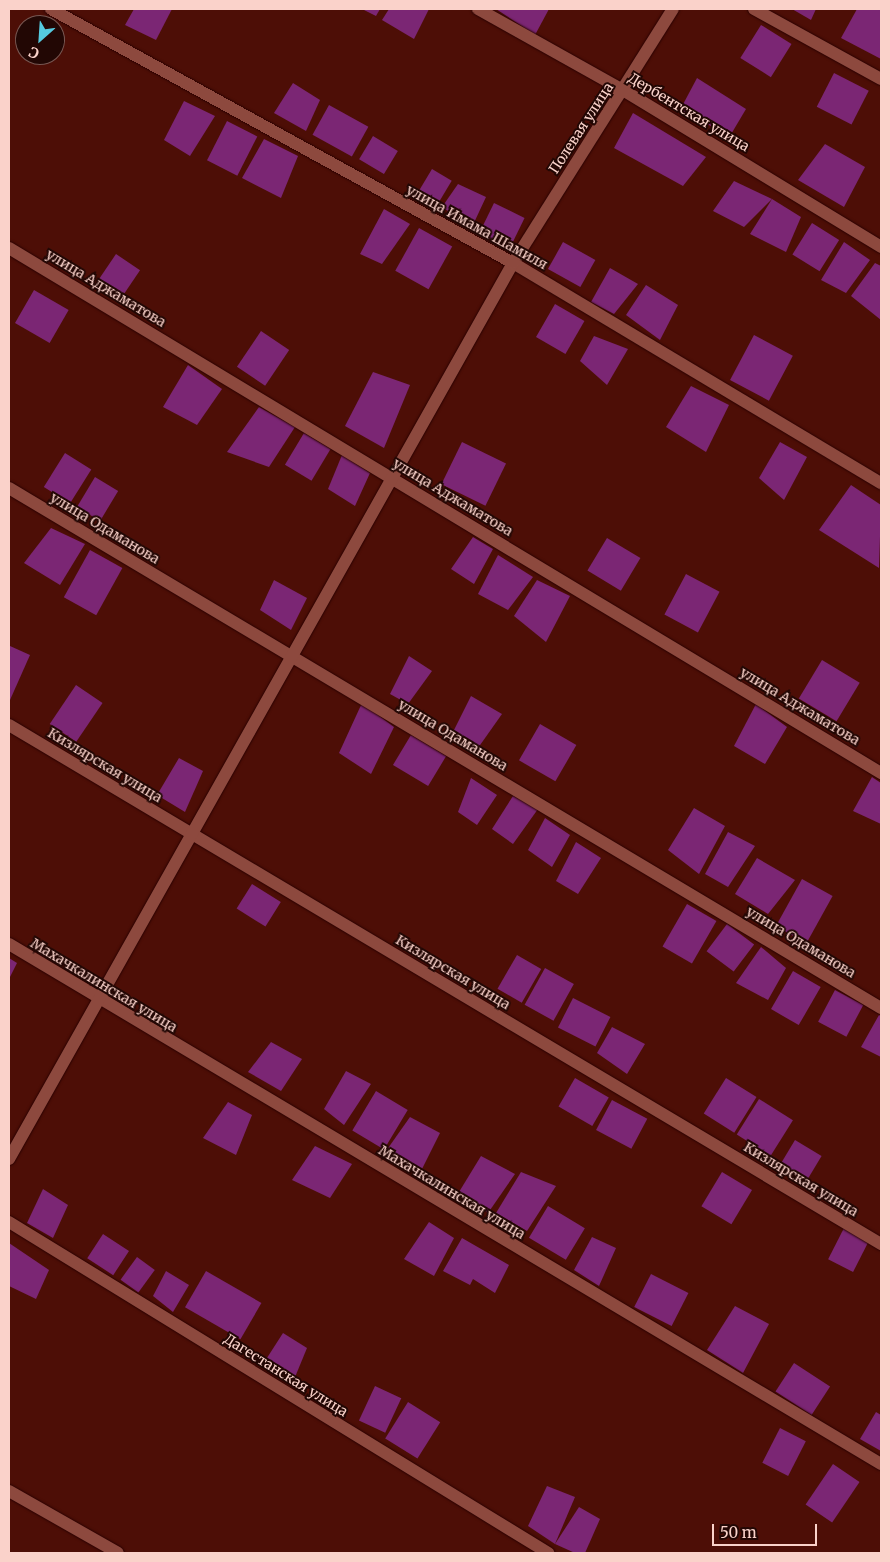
<!DOCTYPE html>
<meta charset="utf-8">
<style>
body{margin:0}
#map{position:relative;width:890px;height:1562px;overflow:hidden;background:#4d0e06;font-family:Merriweather,serif}
div>[style]{position:absolute}
.building>*{inset:0;background:#7b2674;transform-origin:0 0}
.roads{filter:drop-shadow(0 0 1px #2a0000) drop-shadow(0 0 1px #2a0000)}
.minor>*{height:12px;margin:-6px;padding:0 6px;transform-origin:6px;border-radius:6px;background:#8d493e}
span{translate:-50% -50%;white-space:nowrap;text-align:center;line-height:1.15;-webkit-text-stroke:4px #220704;paint-order:stroke}
.street-label{font-size:14px;color:#fad2ca}
.frame{position:absolute;inset:0;border:10px solid #fad2ca;pointer-events:none}
.north{position:absolute;left:15px;top:15px;width:50px;height:50px;box-sizing:border-box;background:#220704;border:1px solid #785853;border-radius:50%;rotate:206deg;font-size:14px;font-weight:700;line-height:20px;text-align:center;color:#fad2ca}
.north::after{content:'';display:block;margin:auto;width:18px;height:22px;background:#55cadf;clip-path:polygon(50% 0,100% 100%,50% 72%,0 100%)}
.scale{position:absolute;left:712px;top:1524px;width:105px;height:22px;box-sizing:border-box;border:2px solid #fad2ca;border-top:0;padding-left:6px;font-size:15px;line-height:18px;white-space:nowrap;color:#fad2ca;-webkit-text-stroke:4px #220704;paint-order:stroke}
</style>
<div id="map">
<div class="building">
<div style="clip-path:polygon(134px 9px,172px 9px,156px 40px,125px 25px)"></div>
<div style="clip-path:polygon(362px 9px,380px 9px,376px 16px)"></div>
<div style="clip-path:polygon(389px 9px,429px 9px,414px 39px,382px 20px)"></div>
<div style="clip-path:polygon(496px 9px,549px 9px,535px 35px)"></div>
<div style="clip-path:polygon(792px 9px,816px 9px,811px 20px)"></div>
<div style="clip-path:polygon(857px 9px,881px 9px,881px 59px,841px 38px)"></div>
<div style="left:761px;top:25px;width:36px;height:39px;rotate:32deg"></div>
<div style="left:834px;top:73px;width:39px;height:38px;rotate:27deg"></div>
<div style="clip-path:polygon(697px 78px,746px 109px,730px 136px,680px 110px)"></div>
<div style="clip-path:polygon(293px 83px,320px 100px,306px 131px,274px 113px)"></div>
<div style="clip-path:polygon(184px 101px,215px 116px,190px 156px,164px 140px)"></div>
<div style="left:329px;top:105px;width:45px;height:34px;rotate:29deg"></div>
<div style="clip-path:polygon(633px 113px,706px 157px,683px 186px,614px 148px)"></div>
<div style="left:227px;top:121px;width:34px;height:44px;rotate:27deg"></div>
<div style="left:373px;top:136px;width:29px;height:27px;rotate:31deg"></div>
<div style="clip-path:polygon(264px 139px,298px 156px,281px 198px,242px 178px)"></div>
<div style="clip-path:polygon(825px 144px,865px 167px,844px 207px,798px 180px)"></div>
<div style="left:432px;top:169px;width:23px;height:32px;rotate:31deg"></div>
<div style="clip-path:polygon(734px 181px,772px 199px,744px 227px,713px 211px)"></div>
<div style="clip-path:polygon(458px 184px,486px 197px,472px 227px,442px 207px)"></div>
<div style="clip-path:polygon(772px 199px,801px 217px,786px 252px,750px 234px)"></div>
<div style="left:494px;top:203px;width:34px;height:34px;rotate:26deg"></div>
<div style="clip-path:polygon(384px 209px,410px 224px,382px 264px,360px 254px)"></div>
<div style="left:812px;top:223px;width:32px;height:37px;rotate:32deg"></div>
<div style="left:419px;top:228px;width:38px;height:49px;rotate:29deg"></div>
<div style="left:563px;top:242px;width:37px;height:31px;rotate:29deg"></div>
<div style="clip-path:polygon(844px 242px,870px 260px,846px 293px,821px 280px)"></div>
<div style="left:116px;top:254px;width:29px;height:33px;rotate:34deg"></div>
<div style="clip-path:polygon(875px 263px,881px 266px,881px 320px,851px 296px)"></div>
<div style="clip-path:polygon(610px 268px,638px 284px,614px 314px,591px 302px)"></div>
<div style="clip-path:polygon(646px 285px,678px 305px,660px 340px,626px 315px)"></div>
<div style="left:34px;top:290px;width:40px;height:38px;rotate:30deg"></div>
<div style="left:555px;top:304px;width:34px;height:38px;rotate:30deg"></div>
<div style="left:261px;top:331px;width:34px;height:43px;rotate:34deg"></div>
<div style="left:754px;top:335px;width:44px;height:51px;rotate:28deg"></div>
<div style="clip-path:polygon(594px 336px,628px 349px,607px 385px,580px 361px)"></div>
<div style="clip-path:polygon(188px 365px,222px 389px,197px 425px,163px 407px)"></div>
<div style="clip-path:polygon(373px 372px,410px 385px,384px 448px,345px 426px)"></div>
<div style="clip-path:polygon(691px 386px,729px 405px,706px 452px,666px 427px)"></div>
<div style="clip-path:polygon(259px 407px,295px 427px,269px 467px,227px 452px)"></div>
<div style="left:304px;top:433px;width:31px;height:37px;rotate:31deg"></div>
<div style="left:462px;top:442px;width:49px;height:47px;rotate:26deg"></div>
<div style="clip-path:polygon(780px 442px,807px 457px,784px 500px,759px 478px)"></div>
<div style="left:65px;top:453px;width:31px;height:40px;rotate:32deg"></div>
<div style="clip-path:polygon(342px 455px,370px 473px,355px 506px,328px 489px)"></div>
<div style="left:95px;top:477px;width:27px;height:35px;rotate:31deg"></div>
<div style="clip-path:polygon(851px 485px,881px 505px,879px 568px,819px 530px)"></div>
<div style="clip-path:polygon(51px 528px,85px 544px,60px 585px,24px 563px)"></div>
<div style="clip-path:polygon(473px 537px,493px 549px,474px 584px,451px 569px)"></div>
<div style="left:607px;top:538px;width:39px;height:38px;rotate:31deg"></div>
<div style="left:90px;top:550px;width:37px;height:54px;rotate:29deg"></div>
<div style="clip-path:polygon(498px 555px,533px 577px,508px 610px,478px 594px)"></div>
<div style="left:686px;top:574px;width:38px;height:46px;rotate:28deg"></div>
<div style="clip-path:polygon(274px 580px,307px 598px,291px 630px,260px 610px)"></div>
<div style="clip-path:polygon(537px 580px,570px 596px,546px 642px,514px 616px)"></div>
<div style="clip-path:polygon(10px 646px,30px 655px,10px 700px,9px 699px)"></div>
<div style="clip-path:polygon(409px 656px,432px 671px,408px 704px,390px 694px)"></div>
<div style="left:822px;top:660px;width:44px;height:45px;rotate:31deg"></div>
<div style="left:76px;top:685px;width:32px;height:47px;rotate:34deg"></div>
<div style="clip-path:polygon(471px 696px,502px 714px,478px 748px,454px 730px)"></div>
<div style="clip-path:polygon(362px 703px,394px 727px,371px 774px,339px 753px)"></div>
<div style="clip-path:polygon(756px 704px,787px 727px,765px 764px,734px 746px)"></div>
<div style="left:540px;top:724px;width:42px;height:42px;rotate:30deg"></div>
<div style="left:411px;top:735px;width:41px;height:35px;rotate:31deg"></div>
<div style="clip-path:polygon(179px 758px,203px 771px,185px 812px,157px 795px)"></div>
<div style="clip-path:polygon(872px 777px,881px 783px,881px 824px,853px 811px)"></div>
<div style="clip-path:polygon(471px 778px,497px 795px,477px 825px,458px 812px)"></div>
<div style="clip-path:polygon(513px 796px,538px 809px,513px 844px,492px 829px)"></div>
<div style="clip-path:polygon(694px 808px,725px 826px,699px 874px,668px 850px)"></div>
<div style="clip-path:polygon(545px 818px,570px 835px,552px 867px,528px 850px)"></div>
<div style="clip-path:polygon(728px 832px,755px 846px,728px 887px,705px 874px)"></div>
<div style="clip-path:polygon(576px 842px,601px 858px,578px 894px,556px 881px)"></div>
<div style="clip-path:polygon(757px 858px,795px 880px,768px 914px,735px 894px)"></div>
<div style="left:802px;top:879px;width:35px;height:54px;rotate:29deg"></div>
<div style="left:252px;top:884px;width:34px;height:29px;rotate:32deg"></div>
<div style="left:687px;top:904px;width:34px;height:49px;rotate:30deg"></div>
<div style="left:727px;top:924px;width:34px;height:34px;rotate:37deg"></div>
<div style="clip-path:polygon(761px 947px,786px 968px,768px 1000px,736px 983px)"></div>
<div style="left:517px;top:955px;width:28px;height:39px;rotate:30deg"></div>
<div style="clip-path:polygon(9px 958px,17px 963px,9px 979px)"></div>
<div style="left:545px;top:968px;width:33px;height:42px;rotate:29deg"></div>
<div style="left:793px;top:971px;width:32px;height:44px;rotate:30deg"></div>
<div style="left:835px;top:990px;width:32px;height:36px;rotate:28deg"></div>
<div style="left:573px;top:998px;width:42px;height:33px;rotate:27deg"></div>
<div style="clip-path:polygon(879px 1015px,881px 1016px,881px 1057px,861px 1047px)"></div>
<div style="clip-path:polygon(612px 1027px,645px 1044px,627px 1074px,597px 1053px)"></div>
<div style="clip-path:polygon(271px 1042px,302px 1059px,281px 1091px,248px 1072px)"></div>
<div style="clip-path:polygon(346px 1071px,371px 1084px,344px 1125px,324px 1109px)"></div>
<div style="left:575px;top:1078px;width:39px;height:33px;rotate:30deg"></div>
<div style="left:726px;top:1078px;width:36px;height:42px;rotate:32deg"></div>
<div style="left:376px;top:1091px;width:37px;height:46px;rotate:31deg"></div>
<div style="left:759px;top:1099px;width:40px;height:42px;rotate:32deg"></div>
<div style="left:612px;top:1100px;width:40px;height:34px;rotate:28deg"></div>
<div style="clip-path:polygon(228px 1102px,252px 1115px,236px 1155px,203px 1138px)"></div>
<div style="clip-path:polygon(410px 1117px,440px 1133px,421px 1171px,386px 1151px)"></div>
<div style="left:795px;top:1140px;width:31px;height:28px;rotate:31deg"></div>
<div style="clip-path:polygon(315px 1146px,352px 1164px,330px 1198px,292px 1180px)"></div>
<div style="clip-path:polygon(481px 1156px,515px 1174px,488px 1213px,459px 1192px)"></div>
<div style="clip-path:polygon(521px 1172px,556px 1186px,527px 1231px,496px 1213px)"></div>
<div style="left:722px;top:1172px;width:35px;height:40px;rotate:31deg"></div>
<div style="clip-path:polygon(43px 1189px,68px 1205px,53px 1238px,27px 1223px)"></div>
<div style="left:548px;top:1206px;width:43px;height:37px;rotate:31deg"></div>
<div style="clip-path:polygon(429px 1222px,454px 1238px,434px 1276px,404px 1259px)"></div>
<div style="left:844px;top:1228px;width:28px;height:35px;rotate:27deg"></div>
<div style="left:103px;top:1234px;width:31px;height:29px;rotate:33deg"></div>
<div style="clip-path:polygon(592px 1237px,616px 1248px,599px 1286px,574px 1270px)"></div>
<div style="clip-path:polygon(462px 1238px,509px 1265px,495px 1293px,473px 1279px,470px 1285px,443px 1271px)"></div>
<div style="clip-path:polygon(9px 1243px,49px 1270px,36px 1299px,9px 1286px)"></div>
<div style="left:137px;top:1257px;width:22px;height:28px;rotate:36deg"></div>
<div style="clip-path:polygon(166px 1271px,189px 1285px,173px 1312px,153px 1296px)"></div>
<div style="left:206px;top:1271px;width:64px;height:42px;rotate:30deg"></div>
<div style="left:651px;top:1274px;width:42px;height:37px;rotate:27deg"></div>
<div style="clip-path:polygon(735px 1306px,769px 1324px,743px 1373px,707px 1350px)"></div>
<div style="clip-path:polygon(283px 1333px,307px 1348px,293px 1382px,265px 1361px)"></div>
<div style="left:794px;top:1363px;width:43px;height:34px;rotate:33deg"></div>
<div style="left:375px;top:1386px;width:29px;height:38px;rotate:25deg"></div>
<div style="left:408px;top:1402px;width:38px;height:43px;rotate:32deg"></div>
<div style="clip-path:polygon(876px 1412px,881px 1415px,881px 1451px,860px 1439px)"></div>
<div style="left:780px;top:1428px;width:29px;height:39px;rotate:27deg"></div>
<div style="left:833px;top:1464px;width:32px;height:49px;rotate:34deg"></div>
<div style="clip-path:polygon(547px 1486px,575px 1497px,555px 1544px,528px 1526px)"></div>
<div style="clip-path:polygon(579px 1507px,600px 1519px,585px 1553px,575px 1553px,555px 1544px)"></div>
</div>
<div class="roads">
<div class="minor">
<div style="left:51px;top:9px;width:527px;rotate:28.8deg"></div>
<div style="left:513px;top:263px;width:429px;rotate:30.9deg"></div>
<div style="left:478px;top:9px;width:166px;rotate:29.2deg"></div>
<div style="left:623px;top:90px;width:302px;rotate:31.3deg"></div>
<div style="left:754px;top:9px;width:145px;rotate:28.9deg"></div>
<div style="left:9px;top:248px;width:1018px;rotate:31.05deg"></div>
<div style="left:9px;top:488px;width:1015px;rotate:30.81deg"></div>
<div style="left:9px;top:725px;width:1015px;rotate:30.76deg"></div>
<div style="left:9px;top:944px;width:1015px;rotate:30.81deg"></div>
<div style="left:9px;top:1159px;width:1028px;rotate:-60.64deg"></div>
<div style="left:513px;top:263px;width:300px;rotate:-57.8deg"></div>
<div style="left:9px;top:1222px;width:633px;rotate:31.55deg"></div>
<div style="left:9px;top:1491px;width:125px;rotate:29.6deg"></div>
</div>
</div>
<div class="street-label">
<span style="left:689px;top:112px;rotate:31deg">Дербентская улица</span>
<span style="left:581px;top:128px;rotate:-57deg">Полевая улица</span>
<span style="left:477px;top:227px;rotate:29deg">улица Имама Шамиля</span>
<span style="left:106px;top:288px;rotate:31deg">улица Аджаматова</span>
<span style="left:453px;top:497px;rotate:31deg">улица Аджаматова</span>
<span style="left:105px;top:528px;rotate:31deg">улица Одаманова</span>
<span style="left:800px;top:706px;rotate:31deg">улица Аджаматова</span>
<span style="left:453px;top:735px;rotate:31deg">улица Одаманова</span>
<span style="left:105px;top:765px;rotate:31deg">Кизлярская улица</span>
<span style="left:801px;top:942px;rotate:31deg">улица Одаманова</span>
<span style="left:453px;top:972px;rotate:31deg">Кизлярская улица</span>
<span style="left:104px;top:985px;rotate:31deg">Махачкалинская улица</span>
<span style="left:801px;top:1179px;rotate:31deg">Кизлярская улица</span>
<span style="left:452px;top:1192px;rotate:31deg">Махачкалинская улица</span>
<span style="left:286px;top:1375px;rotate:32deg">Дагестанская улица</span>
</div>
<div class="frame"></div>
<div class="north">С</div>
<div class="scale">50 m</div>
</div>
